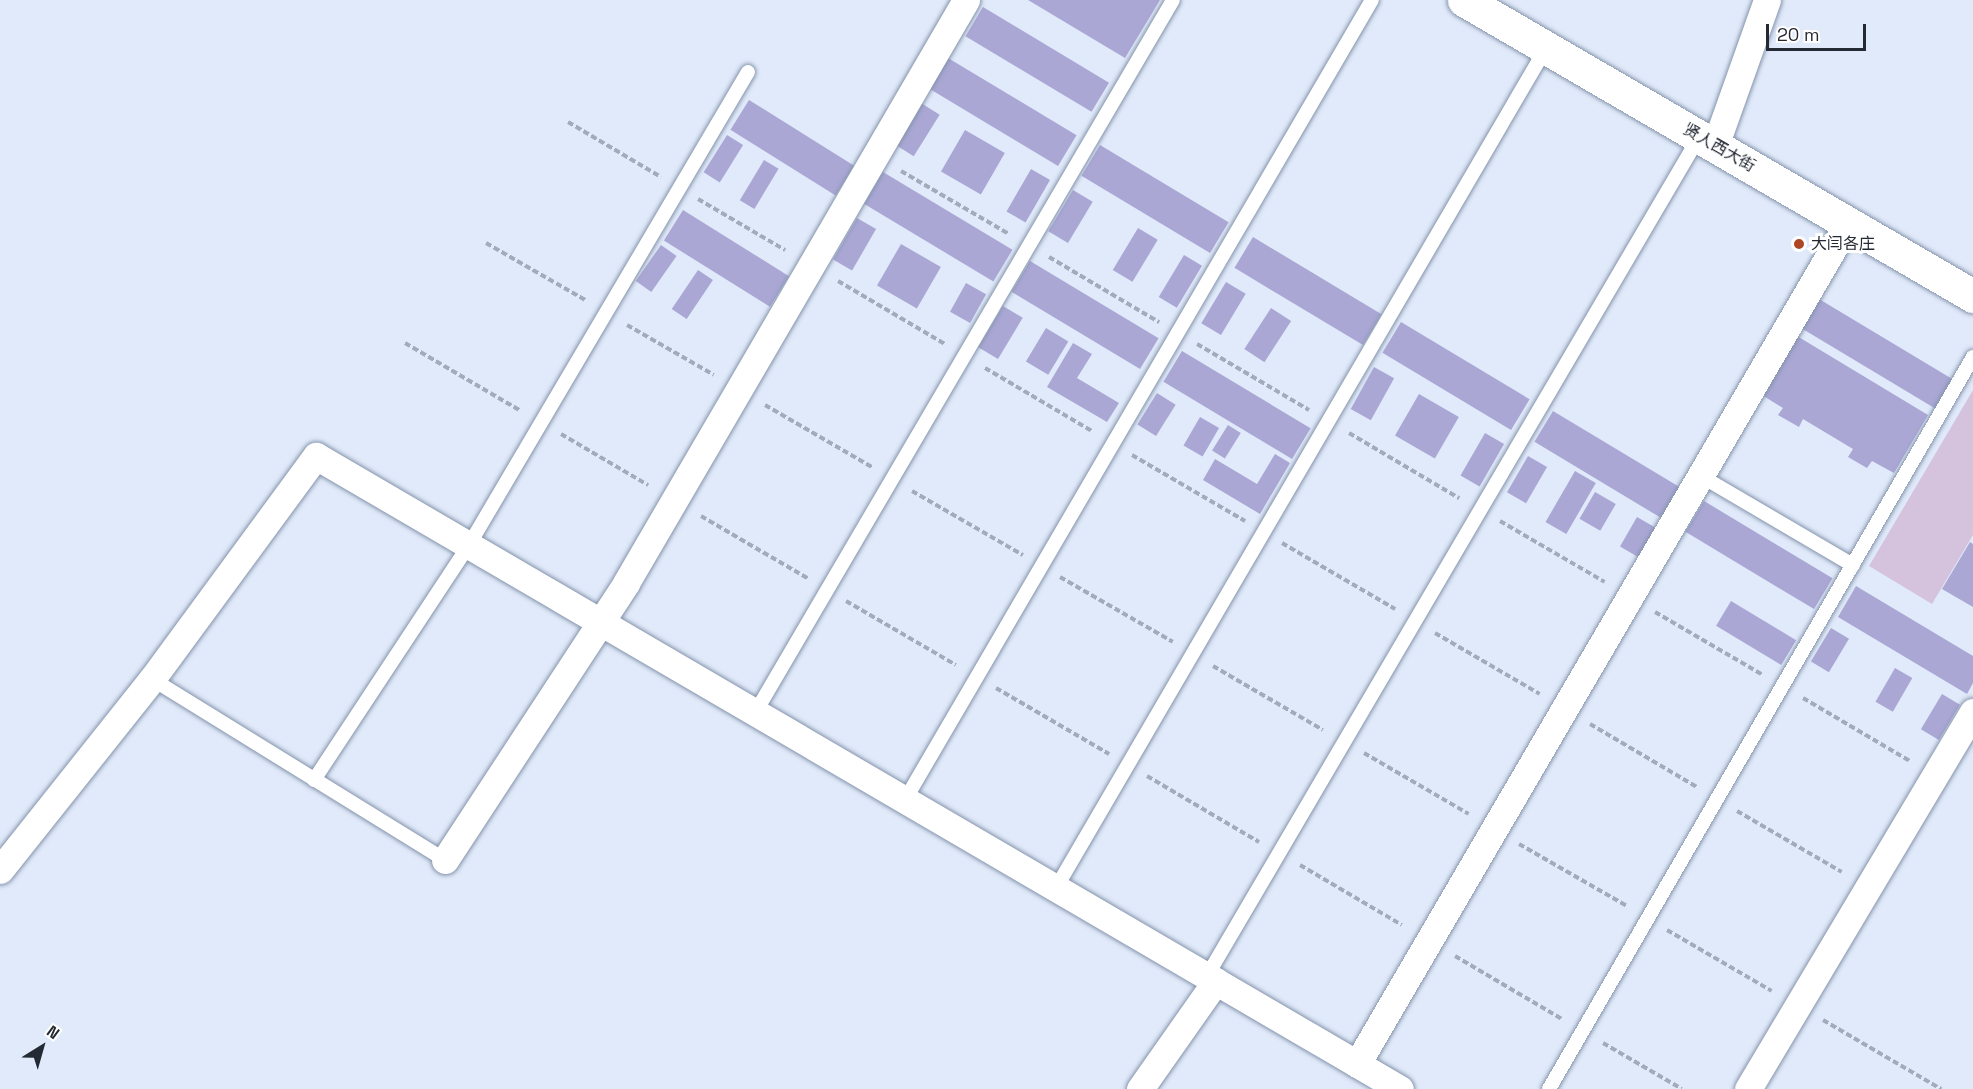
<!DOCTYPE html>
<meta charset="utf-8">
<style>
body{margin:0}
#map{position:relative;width:1973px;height:1089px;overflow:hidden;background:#e0eafa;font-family:"Space Grotesk","Noto Sans SC",sans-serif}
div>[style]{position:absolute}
.green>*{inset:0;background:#d5c3de}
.building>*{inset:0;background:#aaa7d5;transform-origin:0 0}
.path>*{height:4px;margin-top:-2px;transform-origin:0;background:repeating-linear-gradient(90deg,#a2abb9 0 6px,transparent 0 9px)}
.roads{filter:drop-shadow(0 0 2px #8493ab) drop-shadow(0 0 2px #8493ab)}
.service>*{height:14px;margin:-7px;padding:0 7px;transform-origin:7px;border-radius:7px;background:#fff}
.minor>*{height:27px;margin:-13.5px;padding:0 13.5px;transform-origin:13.5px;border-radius:13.5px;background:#fff}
.tertiary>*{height:33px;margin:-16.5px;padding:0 16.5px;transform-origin:16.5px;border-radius:16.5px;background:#fff}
.dots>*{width:16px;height:16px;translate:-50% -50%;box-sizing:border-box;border:3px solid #fff;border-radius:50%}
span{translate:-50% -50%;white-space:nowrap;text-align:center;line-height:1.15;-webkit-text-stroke:6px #fff;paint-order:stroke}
.street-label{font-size:16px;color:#242a34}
.poi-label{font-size:16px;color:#242a34}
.left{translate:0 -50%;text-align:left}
.north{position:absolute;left:12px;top:1017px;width:60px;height:60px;-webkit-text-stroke:4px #fff;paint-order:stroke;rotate:37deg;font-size:16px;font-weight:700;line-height:24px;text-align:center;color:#242a34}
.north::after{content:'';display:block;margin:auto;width:21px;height:27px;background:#242a34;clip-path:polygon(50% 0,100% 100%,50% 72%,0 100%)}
.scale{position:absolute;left:1766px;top:24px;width:100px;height:27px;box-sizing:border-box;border:3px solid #242a34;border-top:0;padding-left:8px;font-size:18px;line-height:21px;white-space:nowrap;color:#242a34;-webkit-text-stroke:4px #fff;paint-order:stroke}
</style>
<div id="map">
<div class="green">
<div style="clip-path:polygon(1973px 390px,1973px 535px,1932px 604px,1869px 566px)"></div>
</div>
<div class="building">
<div style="clip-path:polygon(1028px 0,1160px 0,1125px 58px)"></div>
<div style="left:983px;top:7px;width:147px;height:34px;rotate:31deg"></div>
<div style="left:948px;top:58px;width:150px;height:36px;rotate:31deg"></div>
<div style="left:749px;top:100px;width:124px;height:35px;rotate:32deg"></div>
<div style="left:921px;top:103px;width:22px;height:49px;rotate:32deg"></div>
<div style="left:965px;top:130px;width:46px;height:48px;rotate:30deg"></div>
<div style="left:727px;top:135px;width:19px;height:44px;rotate:32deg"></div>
<div style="left:1100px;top:145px;width:150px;height:36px;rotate:31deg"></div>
<div style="left:764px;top:160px;width:17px;height:47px;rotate:31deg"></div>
<div style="left:1031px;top:169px;width:22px;height:49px;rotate:30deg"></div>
<div style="left:883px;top:172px;width:151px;height:37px;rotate:31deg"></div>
<div style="left:1073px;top:190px;width:23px;height:48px;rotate:31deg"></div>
<div style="left:683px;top:210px;width:125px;height:36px;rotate:32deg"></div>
<div style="left:857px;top:218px;width:22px;height:48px;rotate:30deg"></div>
<div style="left:1138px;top:228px;width:23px;height:49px;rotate:31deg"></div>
<div style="left:1253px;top:237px;width:150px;height:36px;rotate:31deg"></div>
<div style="left:901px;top:244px;width:46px;height:48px;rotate:30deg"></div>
<div style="left:661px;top:245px;width:19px;height:44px;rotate:35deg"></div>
<div style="left:1184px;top:255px;width:21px;height:49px;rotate:31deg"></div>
<div style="left:1030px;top:261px;width:150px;height:36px;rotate:31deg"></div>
<div style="left:698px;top:270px;width:18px;height:47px;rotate:34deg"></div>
<div style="left:1226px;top:282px;width:23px;height:48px;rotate:31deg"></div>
<div style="left:966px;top:283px;width:23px;height:33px;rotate:29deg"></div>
<div style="left:1819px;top:299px;width:156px;height:34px;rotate:31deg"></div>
<div style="left:1003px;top:306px;width:23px;height:48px;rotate:31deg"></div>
<div style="left:1271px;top:308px;width:24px;height:49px;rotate:33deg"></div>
<div style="left:1401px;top:322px;width:150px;height:36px;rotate:31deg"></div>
<div style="left:1046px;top:328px;width:26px;height:39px;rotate:31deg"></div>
<div style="clip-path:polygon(1797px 336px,1928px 415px,1894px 473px,1872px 461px,1867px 468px,1848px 457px,1853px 449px,1803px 419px,1799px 427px,1778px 415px,1783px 408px,1762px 395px)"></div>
<div style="clip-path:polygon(1073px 343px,1092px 354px,1077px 378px,1119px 403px,1107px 422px,1047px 387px)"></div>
<div style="left:1182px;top:351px;width:150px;height:36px;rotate:31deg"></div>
<div style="left:1374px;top:367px;width:23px;height:48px;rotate:29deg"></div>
<div style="left:1157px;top:393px;width:22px;height:37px;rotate:32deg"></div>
<div style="left:1419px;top:394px;width:46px;height:48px;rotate:30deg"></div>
<div style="left:1553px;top:411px;width:150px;height:36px;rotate:31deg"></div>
<div style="left:1200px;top:417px;width:22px;height:33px;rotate:30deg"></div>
<div style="left:1228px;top:425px;width:15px;height:30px;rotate:32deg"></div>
<div style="left:1485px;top:433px;width:22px;height:49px;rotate:30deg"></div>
<div style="clip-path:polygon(1275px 454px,1290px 463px,1260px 514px,1203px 480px,1215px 459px,1257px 484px)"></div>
<div style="left:1528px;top:456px;width:22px;height:42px;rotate:30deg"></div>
<div style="left:1575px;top:471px;width:24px;height:59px;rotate:30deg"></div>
<div style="left:1595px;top:492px;width:24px;height:31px;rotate:30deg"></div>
<div style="left:1704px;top:501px;width:150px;height:36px;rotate:31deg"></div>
<div style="left:1637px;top:517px;width:22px;height:34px;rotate:30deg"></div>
<div style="clip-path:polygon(1970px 542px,1973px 544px,1973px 607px,1942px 589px)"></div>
<div style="clip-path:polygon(1856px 586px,1973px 656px,1973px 683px,1967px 694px,1838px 617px)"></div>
<div style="left:1731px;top:601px;width:76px;height:29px;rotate:31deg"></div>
<div style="left:1831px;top:628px;width:21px;height:39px;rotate:31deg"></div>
<div style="left:1895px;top:668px;width:20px;height:39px;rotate:30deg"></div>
<div style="left:1942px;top:694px;width:21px;height:41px;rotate:31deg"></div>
</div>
<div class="path">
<div style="left:568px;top:122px;width:108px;rotate:30.6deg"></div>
<div style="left:901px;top:171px;width:125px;rotate:30.3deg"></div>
<div style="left:698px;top:199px;width:101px;rotate:30.4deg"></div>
<div style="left:486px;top:243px;width:116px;rotate:29.9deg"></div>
<div style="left:1049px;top:257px;width:128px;rotate:30.6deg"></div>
<div style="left:838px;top:281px;width:124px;rotate:30.5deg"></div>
<div style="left:627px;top:325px;width:100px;rotate:29.9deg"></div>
<div style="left:405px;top:343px;width:134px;rotate:30.4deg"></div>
<div style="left:1197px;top:344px;width:130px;rotate:30.5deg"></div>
<div style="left:985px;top:368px;width:124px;rotate:30.5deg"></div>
<div style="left:765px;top:405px;width:124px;rotate:30.1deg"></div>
<div style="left:1349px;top:433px;width:128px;rotate:30.6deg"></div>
<div style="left:561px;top:434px;width:101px;rotate:30.4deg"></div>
<div style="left:1132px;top:455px;width:131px;rotate:30.3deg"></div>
<div style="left:912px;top:491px;width:128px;rotate:30deg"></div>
<div style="left:701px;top:516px;width:125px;rotate:30.3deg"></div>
<div style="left:1500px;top:521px;width:121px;rotate:30.2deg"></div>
<div style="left:1282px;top:543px;width:131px;rotate:30.3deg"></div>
<div style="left:1060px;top:577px;width:130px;rotate:29.9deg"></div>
<div style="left:846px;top:601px;width:127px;rotate:30.2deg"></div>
<div style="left:1655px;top:612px;width:125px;rotate:30.3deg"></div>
<div style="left:1435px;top:633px;width:121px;rotate:30.2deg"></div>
<div style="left:1213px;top:666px;width:127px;rotate:30.2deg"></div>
<div style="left:996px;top:688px;width:131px;rotate:30.3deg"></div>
<div style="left:1803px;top:698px;width:124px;rotate:30.5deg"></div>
<div style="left:1590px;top:724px;width:124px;rotate:30.5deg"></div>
<div style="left:1364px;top:753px;width:121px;rotate:30.2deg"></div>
<div style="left:1147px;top:776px;width:130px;rotate:30.5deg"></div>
<div style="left:1737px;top:811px;width:121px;rotate:30.2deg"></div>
<div style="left:1519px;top:844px;width:125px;rotate:29.9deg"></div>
<div style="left:1300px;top:865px;width:118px;rotate:30.5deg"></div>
<div style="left:1667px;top:930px;width:121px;rotate:30.2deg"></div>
<div style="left:1455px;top:956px;width:124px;rotate:30.5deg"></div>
<div style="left:1823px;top:1020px;width:137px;rotate:30.3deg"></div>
<div style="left:1603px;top:1043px;width:91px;rotate:30.2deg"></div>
</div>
<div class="roads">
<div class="service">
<div style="left:1701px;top:476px;width:176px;rotate:30.4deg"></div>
<div style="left:152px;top:679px;width:344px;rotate:31.7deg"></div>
<div style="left:755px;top:713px;width:826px;rotate:-59.62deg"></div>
<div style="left:314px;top:780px;width:282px;rotate:-56.6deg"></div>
<div style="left:469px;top:545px;width:549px;rotate:-59.47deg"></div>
<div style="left:905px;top:800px;width:926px;rotate:-59.73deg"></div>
<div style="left:1056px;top:888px;width:972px;rotate:-59.74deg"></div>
<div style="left:1207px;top:976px;width:973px;rotate:-59.61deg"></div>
<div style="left:1549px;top:1089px;width:846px;rotate:-59.92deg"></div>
</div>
<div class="minor">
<div style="left:1715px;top:146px;width:155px;rotate:-70.4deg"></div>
<div style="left:445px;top:860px;width:331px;rotate:-56.8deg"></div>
<div style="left:626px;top:583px;width:675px;rotate:-59.75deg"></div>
<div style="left:0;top:870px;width:244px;rotate:-51.5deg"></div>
<div style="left:152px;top:679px;width:277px;rotate:-53.7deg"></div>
<div style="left:316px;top:456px;width:1255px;rotate:30.28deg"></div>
<div style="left:1357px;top:1064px;width:974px;rotate:-59.72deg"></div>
<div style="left:1140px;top:1089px;width:132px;rotate:-54.9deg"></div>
<div style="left:1748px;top:1089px;width:439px;rotate:-59.2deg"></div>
</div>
<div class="tertiary">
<div style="left:1464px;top:0;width:589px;rotate:30.18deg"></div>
</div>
</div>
<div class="dots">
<div style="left:1799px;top:244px;background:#ae4625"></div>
</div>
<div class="street-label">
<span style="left:1719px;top:148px;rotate:30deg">贤人西大街</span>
</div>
<div class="poi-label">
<span class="left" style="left:1811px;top:244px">大闫各庄</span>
</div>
<div class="north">N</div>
<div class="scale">20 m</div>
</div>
